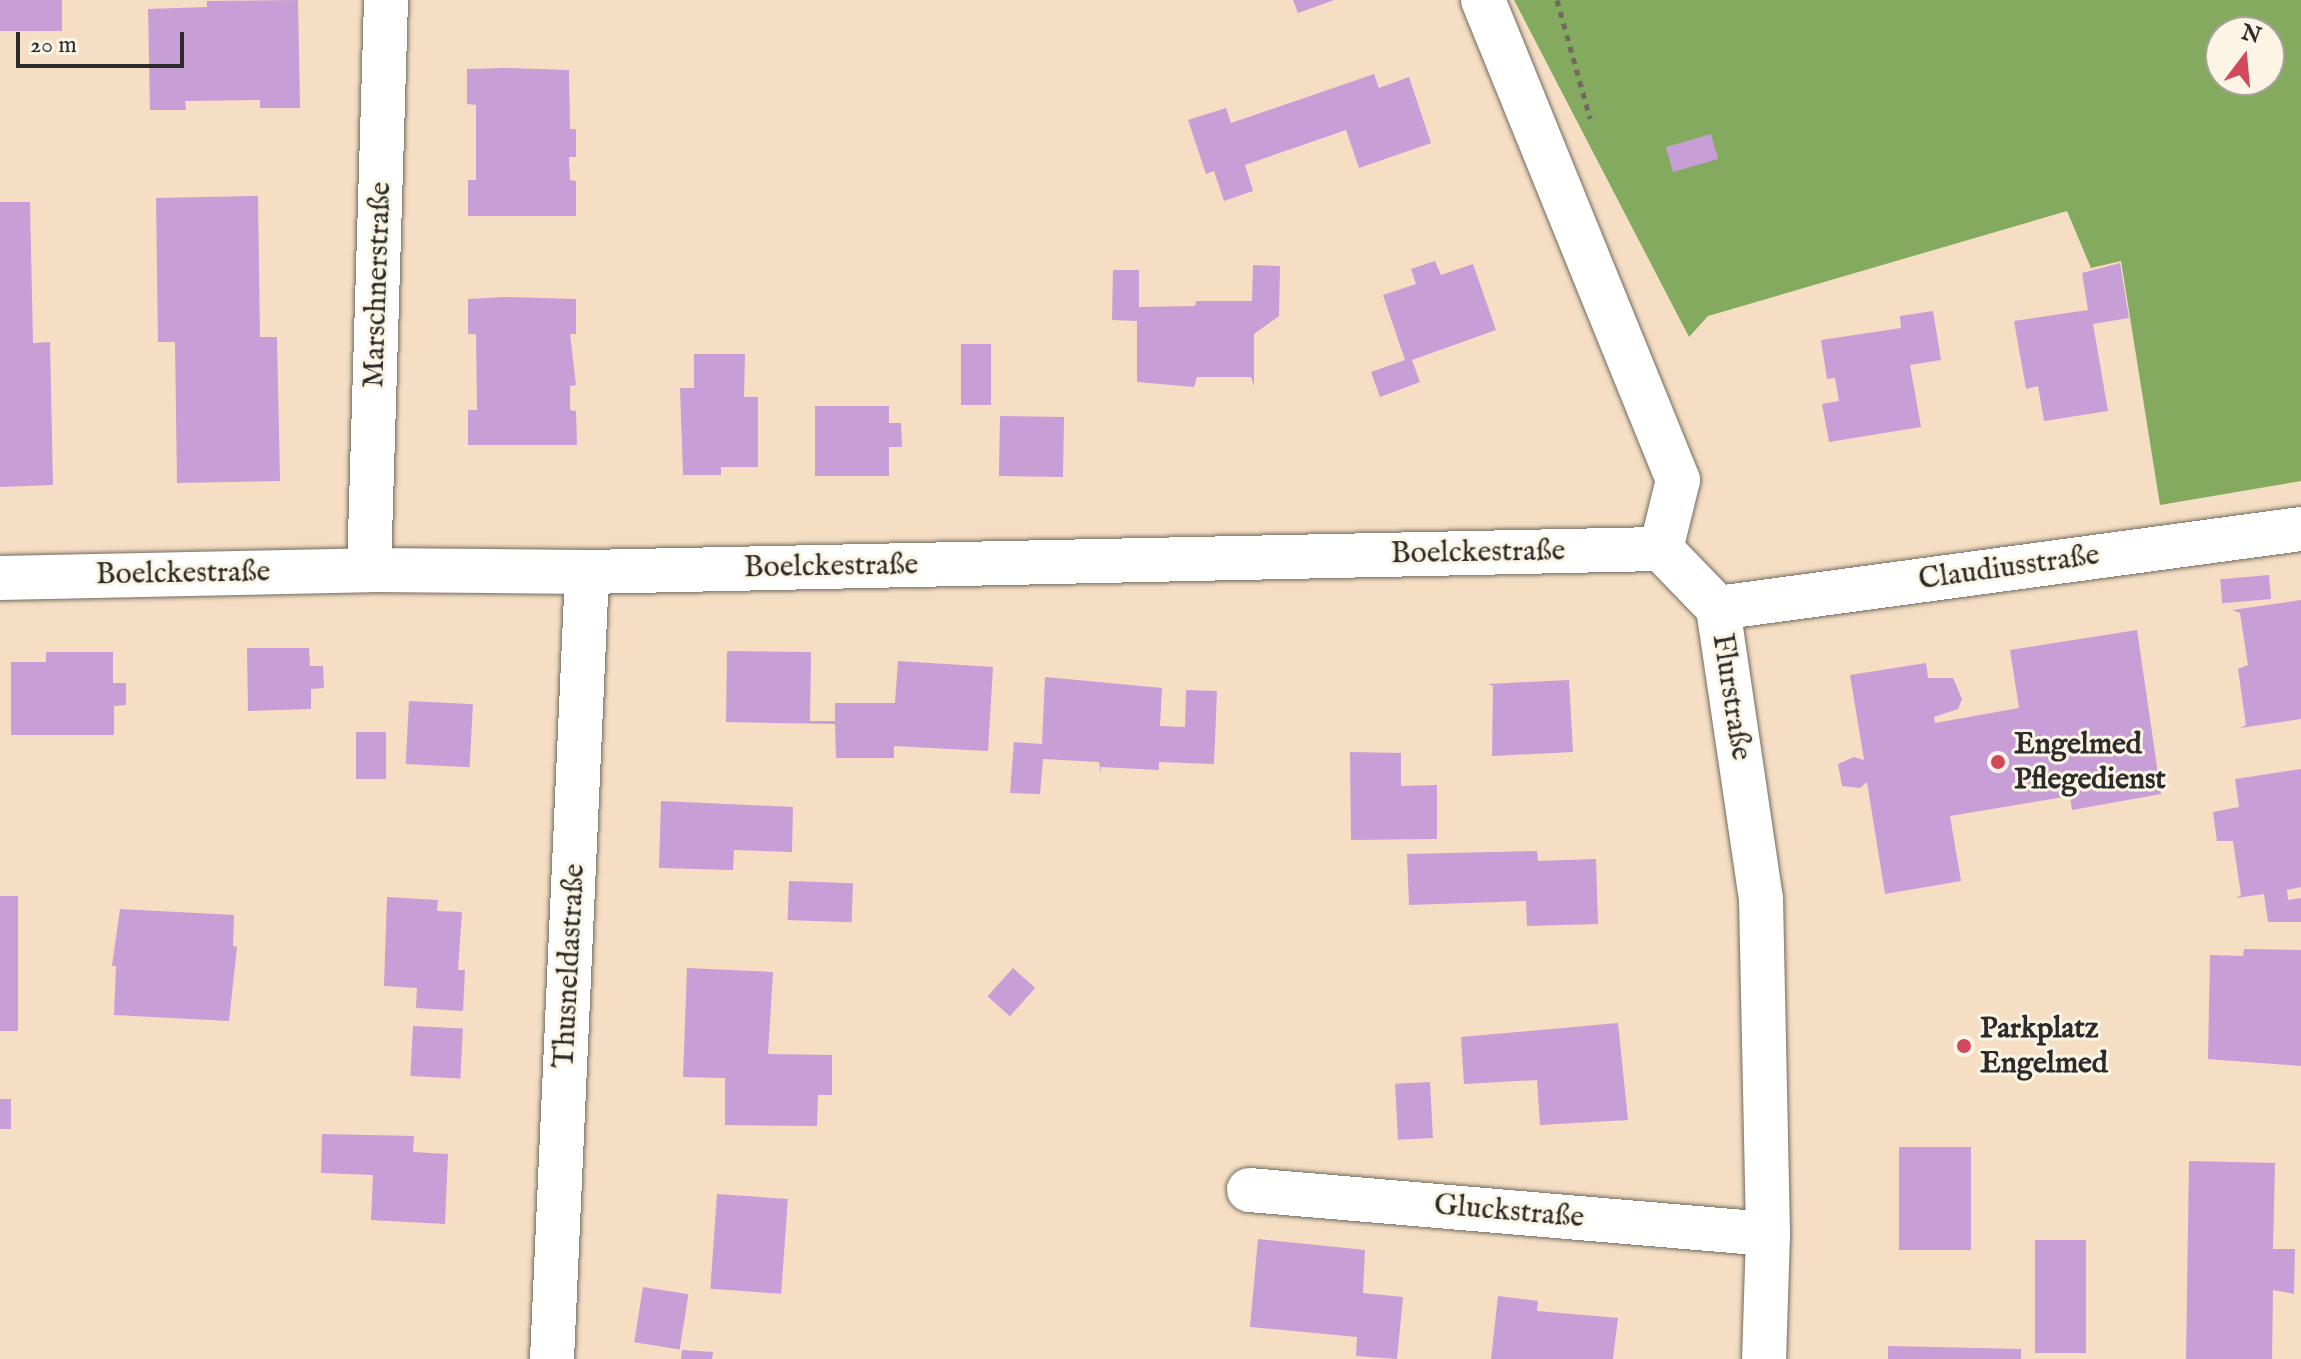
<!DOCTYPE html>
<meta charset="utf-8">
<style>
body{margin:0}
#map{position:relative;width:2301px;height:1359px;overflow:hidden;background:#f5dec3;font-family:"IM FELL English",serif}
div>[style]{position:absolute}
.forest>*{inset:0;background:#84aa60}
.building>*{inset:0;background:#c79ed6;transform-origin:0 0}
.path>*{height:5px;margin-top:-2.5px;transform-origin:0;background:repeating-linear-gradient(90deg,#726a60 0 6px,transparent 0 12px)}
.roads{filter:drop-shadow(0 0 2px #726a60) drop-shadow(0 0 2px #726a60)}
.minor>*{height:44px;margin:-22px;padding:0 22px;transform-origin:22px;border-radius:22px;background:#fff}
.dots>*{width:22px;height:22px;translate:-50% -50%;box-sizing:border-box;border:4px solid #fcf5e5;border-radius:50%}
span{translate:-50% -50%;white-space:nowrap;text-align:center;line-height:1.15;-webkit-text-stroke:6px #fcf5e5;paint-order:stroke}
.street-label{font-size:30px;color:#2b2b2b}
.poi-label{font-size:30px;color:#2b2b2b;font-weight:700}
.left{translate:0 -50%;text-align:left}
.north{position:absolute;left:2205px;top:16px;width:80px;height:80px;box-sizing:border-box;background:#fcf5e5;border:2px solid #a8a49b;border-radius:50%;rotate:16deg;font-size:22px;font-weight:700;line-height:32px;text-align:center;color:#2b2b2b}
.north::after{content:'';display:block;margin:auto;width:28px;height:36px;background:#d1495b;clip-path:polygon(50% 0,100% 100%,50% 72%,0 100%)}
.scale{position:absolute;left:16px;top:32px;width:168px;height:36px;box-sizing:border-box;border:4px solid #2b2b2b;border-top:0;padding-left:10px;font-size:24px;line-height:28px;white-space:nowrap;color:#2b2b2b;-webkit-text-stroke:6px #fcf5e5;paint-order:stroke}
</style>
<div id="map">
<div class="forest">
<div style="clip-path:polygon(evenodd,1514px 0,2301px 0,2301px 481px,2160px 505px,2121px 261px,2091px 268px,2067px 211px,1708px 316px,1689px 337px,1514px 0,2221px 32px,2269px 32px,2269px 80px,2221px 80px,2221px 32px)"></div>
</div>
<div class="building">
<div style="left:0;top:0;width:62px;height:31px"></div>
<div style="clip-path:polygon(298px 0,300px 108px,260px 108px,260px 100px,185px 101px,186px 110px,150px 110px,148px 9px,207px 7px,207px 1px)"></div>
<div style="clip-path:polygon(1293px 0,1334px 0,1298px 13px)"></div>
<div style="clip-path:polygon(504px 68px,569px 70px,570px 129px,576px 129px,576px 157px,569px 157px,570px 180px,576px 181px,576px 216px,468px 216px,468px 180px,476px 180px,476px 105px,467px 104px,467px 69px)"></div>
<div style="clip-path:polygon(1374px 74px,1379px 88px,1409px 77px,1431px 143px,1359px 168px,1346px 130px,1245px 165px,1253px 191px,1224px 201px,1214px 171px,1206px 174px,1188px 120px,1226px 108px,1231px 123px)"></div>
<div style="left:1711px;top:134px;width:26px;height:47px;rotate:74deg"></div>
<div style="clip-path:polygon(258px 196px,260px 337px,277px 337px,280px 481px,177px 483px,175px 342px,158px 342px,156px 198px)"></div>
<div style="clip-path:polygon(0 202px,30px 202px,33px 343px,50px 342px,53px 485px,0 487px)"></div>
<div style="clip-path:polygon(1435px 261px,1441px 275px,1473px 264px,1496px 330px,1412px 360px,1420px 382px,1380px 397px,1371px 372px,1405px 360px,1383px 295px,1416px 284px,1411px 269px)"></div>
<div style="clip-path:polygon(2120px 263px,2129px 318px,2093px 324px,2108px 411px,2044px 421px,2038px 386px,2026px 389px,2014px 321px,2088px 310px,2082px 273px)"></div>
<div style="clip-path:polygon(1253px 265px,1280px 266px,1279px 316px,1254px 334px,1254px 386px,1251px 377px,1197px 377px,1194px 387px,1137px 382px,1137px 321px,1112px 320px,1113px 270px,1139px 270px,1139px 307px,1195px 306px,1196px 301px,1252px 301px)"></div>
<div style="clip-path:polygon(504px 297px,576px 299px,576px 334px,570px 334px,576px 385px,570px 386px,570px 410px,576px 411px,577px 445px,468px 445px,468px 410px,477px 410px,476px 334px,468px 334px,468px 299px)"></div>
<div style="clip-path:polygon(1933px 311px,1941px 360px,1910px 365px,1921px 427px,1829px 442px,1822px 404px,1839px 401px,1835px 378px,1827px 379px,1821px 340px,1901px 328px,1900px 316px)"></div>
<div style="left:961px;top:344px;width:30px;height:61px"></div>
<div style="clip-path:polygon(694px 354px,745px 354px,744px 397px,758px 397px,758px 467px,721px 467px,721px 475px,683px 475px,680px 388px,694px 388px)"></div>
<div style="clip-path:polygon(815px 406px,889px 406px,889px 423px,901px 423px,902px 447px,889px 447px,889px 476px,815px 476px)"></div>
<div style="left:1000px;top:416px;width:64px;height:60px;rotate:1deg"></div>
<div style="left:2269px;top:575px;width:24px;height:49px;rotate:85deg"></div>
<div style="clip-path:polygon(2301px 600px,2301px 719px,2240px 728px,2246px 725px,2238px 669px,2248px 665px,2240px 613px,2232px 610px)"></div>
<div style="clip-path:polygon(2137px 630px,2161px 794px,2072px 810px,2070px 796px,1950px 816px,1961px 881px,1885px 894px,1867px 782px,1860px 788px,1842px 786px,1838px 764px,1854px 757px,1864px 760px,1850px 675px,1926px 663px,1928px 678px,1953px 678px,1962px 699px,1958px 709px,1934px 717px,1935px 723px,2019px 708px,2010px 650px)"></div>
<div style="clip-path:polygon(247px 648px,309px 648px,310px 666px,323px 666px,324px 688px,311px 689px,311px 709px,248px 711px)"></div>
<div style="clip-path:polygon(727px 651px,811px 652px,810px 721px,835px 721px,835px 703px,895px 703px,898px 661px,993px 667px,988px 751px,894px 746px,894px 758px,836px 758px,835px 724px,726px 722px)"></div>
<div style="clip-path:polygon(46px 652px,113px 652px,113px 683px,126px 683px,126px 705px,114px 706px,114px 735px,11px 735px,11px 662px,46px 662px)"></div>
<div style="clip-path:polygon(1045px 677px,1162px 688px,1160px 726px,1185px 727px,1186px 690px,1217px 691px,1214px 764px,1159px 762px,1159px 770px,1101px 767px,1101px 774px,1099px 762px,1043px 759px,1040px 794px,1010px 793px,1014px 742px,1042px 744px)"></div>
<div style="clip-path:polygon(1569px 680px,1573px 752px,1492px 756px,1493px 686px,1488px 684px)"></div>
<div style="left:409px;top:701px;width:64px;height:63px;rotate:3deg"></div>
<div style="left:356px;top:732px;width:30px;height:47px"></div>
<div style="clip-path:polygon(1350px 752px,1401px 753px,1401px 786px,1437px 785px,1437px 839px,1351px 840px)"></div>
<div style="clip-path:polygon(2301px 769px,2301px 887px,2287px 890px,2288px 900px,2301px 898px,2301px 922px,2268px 922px,2264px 894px,2236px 898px,2241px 895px,2233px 841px,2217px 841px,2213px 812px,2239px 807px,2235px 779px)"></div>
<div style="clip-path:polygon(661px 801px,793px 807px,792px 852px,734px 850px,733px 870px,659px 868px)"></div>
<div style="clip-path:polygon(1537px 851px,1538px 861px,1596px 859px,1598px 924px,1527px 926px,1526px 901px,1409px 905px,1407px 854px)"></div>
<div style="left:789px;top:881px;width:64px;height:39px;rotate:2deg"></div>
<div style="left:0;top:896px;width:18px;height:135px"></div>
<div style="clip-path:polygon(387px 897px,438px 900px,437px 911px,462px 912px,458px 970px,465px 970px,463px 1011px,416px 1008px,417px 988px,384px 986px)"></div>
<div style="clip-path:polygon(120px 909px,234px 915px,233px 946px,237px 947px,229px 1021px,114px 1015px,116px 966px,112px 966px)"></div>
<div style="clip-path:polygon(2244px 949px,2301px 950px,2301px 1066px,2208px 1059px,2210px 955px,2243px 956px)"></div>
<div style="clip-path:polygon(687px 968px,773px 972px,768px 1054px,832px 1055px,832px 1095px,818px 1095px,817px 1126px,725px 1125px,725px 1078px,683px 1077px)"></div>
<div style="left:1013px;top:968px;width:30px;height:38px;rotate:42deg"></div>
<div style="clip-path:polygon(1618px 1023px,1628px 1120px,1540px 1125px,1537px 1080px,1464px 1084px,1461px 1037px)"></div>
<div style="left:413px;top:1026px;width:50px;height:50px;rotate:3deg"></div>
<div style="left:1430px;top:1082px;width:56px;height:35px;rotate:87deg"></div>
<div style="left:11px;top:1099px;width:30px;height:11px;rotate:90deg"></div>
<div style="clip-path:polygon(322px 1134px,414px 1136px,413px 1152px,448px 1154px,445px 1224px,371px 1220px,373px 1175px,321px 1173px)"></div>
<div style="left:1899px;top:1147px;width:72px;height:103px"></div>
<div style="clip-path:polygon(2189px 1161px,2275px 1163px,2273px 1249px,2295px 1249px,2294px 1294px,2273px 1290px,2272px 1359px,2186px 1359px)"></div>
<div style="left:717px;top:1194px;width:71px;height:95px;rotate:4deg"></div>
<div style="clip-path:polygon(1258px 1239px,1365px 1250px,1363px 1293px,1403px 1297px,1397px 1359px,1356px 1356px,1357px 1337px,1250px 1327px)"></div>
<div style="left:2035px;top:1240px;width:51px;height:113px"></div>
<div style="left:643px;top:1287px;width:46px;height:56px;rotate:9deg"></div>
<div style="clip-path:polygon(1498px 1296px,1538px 1301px,1537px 1311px,1618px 1318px,1613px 1359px,1491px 1359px)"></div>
<div style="clip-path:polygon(1888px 1346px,2021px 1349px,2021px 1359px,1888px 1359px)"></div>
<div style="clip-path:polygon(682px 1350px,713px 1352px,712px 1359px,681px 1359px)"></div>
</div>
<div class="path">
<div style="left:1557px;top:0;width:123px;rotate:74.4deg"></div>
</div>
<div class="roads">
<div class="minor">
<div style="left:1483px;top:0;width:518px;rotate:67.89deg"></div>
<div style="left:1678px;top:480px;width:71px;rotate:103.8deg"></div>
<div style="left:1661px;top:549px;width:82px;rotate:46deg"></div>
<div style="left:1718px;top:608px;width:293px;rotate:81.6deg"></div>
<div style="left:1761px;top:898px;width:336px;rotate:88.8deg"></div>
<div style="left:1768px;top:1234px;width:125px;rotate:91.8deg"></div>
<div style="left:369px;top:570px;width:570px;rotate:-88.29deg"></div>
<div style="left:0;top:578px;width:369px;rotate:-1.2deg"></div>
<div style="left:369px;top:570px;width:218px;rotate:0.5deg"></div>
<div style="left:587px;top:572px;width:1074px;rotate:-1.23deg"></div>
<div style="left:1718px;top:608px;width:588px;rotate:-7.72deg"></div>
<div style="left:1249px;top:1190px;width:521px;rotate:4.85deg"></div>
<div style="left:552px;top:1359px;width:788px;rotate:-87.45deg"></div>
</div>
</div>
<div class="dots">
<div style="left:1998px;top:762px;background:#d1495b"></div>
<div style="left:1964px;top:1046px;background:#d1495b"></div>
</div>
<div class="street-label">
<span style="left:378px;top:285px;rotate:-88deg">Marschnerstraße</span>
<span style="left:1478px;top:553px;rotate:-1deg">Boelckestraße</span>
<span style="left:831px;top:567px;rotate:-1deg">Boelckestraße</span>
<span style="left:2009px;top:568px;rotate:-8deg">Claudiusstraße</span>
<span style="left:183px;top:574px;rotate:-1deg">Boelckestraße</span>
<span style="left:1731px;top:697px;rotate:81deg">Flurstraße</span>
<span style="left:570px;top:966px;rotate:-87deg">Thusneldastraße</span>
<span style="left:1509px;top:1212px;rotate:5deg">Gluckstraße</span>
</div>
<div class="poi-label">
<span class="left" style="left:2014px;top:762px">Engelmed<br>Pflegedienst</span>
<span class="left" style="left:1980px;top:1046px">Parkplatz<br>Engelmed</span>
</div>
<div class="north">N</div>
<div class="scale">20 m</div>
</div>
